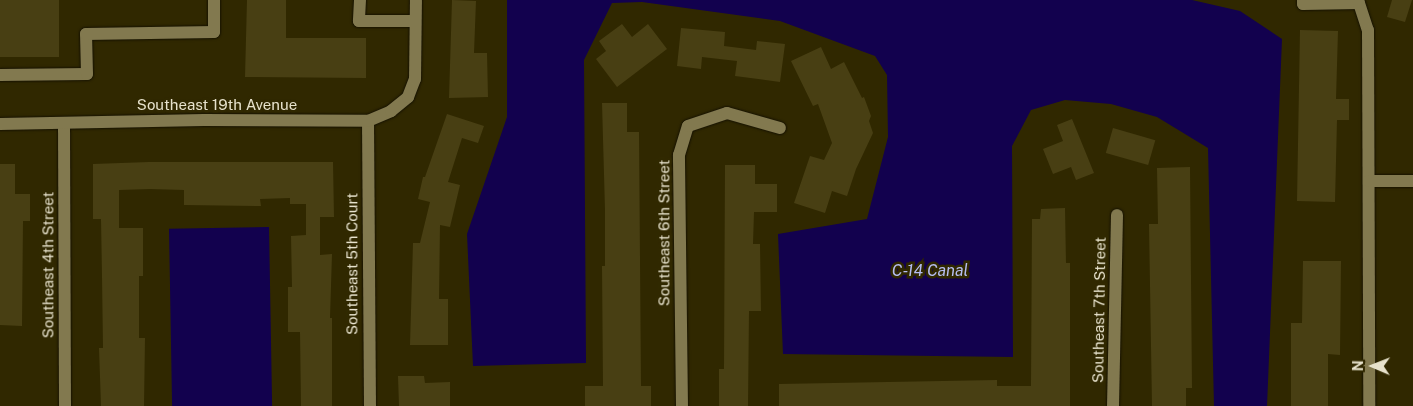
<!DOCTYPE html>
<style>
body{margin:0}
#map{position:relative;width:1413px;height:406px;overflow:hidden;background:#302800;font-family:"Public Sans",sans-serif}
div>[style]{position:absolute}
.water>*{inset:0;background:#12014e;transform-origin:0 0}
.building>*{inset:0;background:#483f13;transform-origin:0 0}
.roads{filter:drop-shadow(0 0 1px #151100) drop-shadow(0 0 1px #151100)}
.minor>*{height:12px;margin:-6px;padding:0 6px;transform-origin:6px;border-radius:6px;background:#82794f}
span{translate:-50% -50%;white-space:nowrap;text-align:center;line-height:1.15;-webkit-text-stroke:5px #302800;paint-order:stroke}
.street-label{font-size:15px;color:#e7e2cc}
.water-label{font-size:16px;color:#b6bef2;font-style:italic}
.north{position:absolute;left:1348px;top:341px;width:50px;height:50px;-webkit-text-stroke:4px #302800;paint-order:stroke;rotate:271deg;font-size:14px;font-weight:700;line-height:20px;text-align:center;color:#e7e2cc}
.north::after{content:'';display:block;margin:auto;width:18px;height:22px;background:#e7e2cc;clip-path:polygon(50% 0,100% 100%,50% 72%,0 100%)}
</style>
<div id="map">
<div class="water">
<div style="clip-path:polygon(507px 0,1192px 0,1240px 11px,1282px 39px,1267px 406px,1214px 406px,1208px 148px,1157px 117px,1111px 104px,1065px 100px,1031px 110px,1012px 146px,1013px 357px,783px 354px,778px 234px,867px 219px,888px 137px,887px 75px,875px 56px,780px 21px,642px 2px,612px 3px,584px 60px,586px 363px,473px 366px,467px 234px,507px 117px)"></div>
<div style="left:269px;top:227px;width:179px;height:100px;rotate:89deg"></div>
</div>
<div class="building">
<div style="left:0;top:0;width:59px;height:57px"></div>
<div style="clip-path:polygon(247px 0,286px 0,286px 38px,366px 38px,366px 78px,245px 77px)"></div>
<div style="clip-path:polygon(452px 0,476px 1px,474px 53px,487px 53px,488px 97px,449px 98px)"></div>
<div style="clip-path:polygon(1392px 0,1412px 0,1405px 22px,1387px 17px)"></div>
<div style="clip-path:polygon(622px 24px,632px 37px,648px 24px,667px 49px,617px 87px,596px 59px,606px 51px,599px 41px)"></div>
<div style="clip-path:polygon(681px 28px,725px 32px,724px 46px,756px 50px,757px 41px,785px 44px,780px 82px,735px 76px,737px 61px,702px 57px,701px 69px,677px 66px)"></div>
<div style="clip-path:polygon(1300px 30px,1338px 31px,1336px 99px,1349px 99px,1349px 120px,1337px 120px,1335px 202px,1297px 201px)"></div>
<div style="clip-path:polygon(821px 47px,831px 69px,844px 62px,862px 98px,864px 97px,871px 116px,869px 121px,873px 133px,856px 169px,847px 196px,832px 191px,825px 213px,794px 203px,810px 156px,824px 160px,832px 143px,818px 104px,813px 106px,791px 61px)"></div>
<div style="clip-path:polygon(602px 103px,627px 103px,627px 132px,639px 132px,641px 386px,651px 386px,651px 406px,585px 406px,585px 386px,603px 386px,602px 266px,605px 266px,605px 210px)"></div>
<div style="clip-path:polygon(447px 114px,484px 126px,478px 143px,462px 138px,448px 182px,460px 185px,450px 227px,440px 225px,439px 299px,448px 299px,448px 345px,410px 345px,413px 243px,420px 243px,430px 202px,418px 199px,423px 177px,425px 177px)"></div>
<div style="clip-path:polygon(1072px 119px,1094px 173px,1076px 180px,1071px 167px,1053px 174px,1043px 149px,1063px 141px,1057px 125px)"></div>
<div style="left:1113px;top:128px;width:44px;height:26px;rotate:16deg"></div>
<div style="clip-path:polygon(149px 162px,333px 162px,334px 217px,320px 217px,320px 255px,332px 254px,330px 318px,332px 318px,332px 406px,301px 406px,300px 332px,288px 332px,288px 287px,292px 287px,291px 236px,306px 235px,306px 204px,290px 204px,290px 198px,260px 199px,261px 206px,184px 205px,184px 190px,150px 189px,119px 190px,119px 228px,143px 228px,143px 276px,139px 276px,139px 338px,145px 338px,144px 406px,101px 406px,99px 348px,103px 348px,102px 276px,101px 219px,93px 219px,93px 164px)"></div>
<div style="clip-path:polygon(0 164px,15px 164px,15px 194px,30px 194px,30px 221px,23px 221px,22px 326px,0 325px)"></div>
<div style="clip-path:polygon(725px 165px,755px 165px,755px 184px,777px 184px,777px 212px,754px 212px,753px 244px,760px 244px,761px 311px,749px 311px,748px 406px,719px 406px,719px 369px,724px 369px)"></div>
<div style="clip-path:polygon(1190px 167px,1192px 388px,1186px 388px,1186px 406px,1152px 406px,1149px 224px,1158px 224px,1157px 168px)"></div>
<div style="clip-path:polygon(1065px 208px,1066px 263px,1070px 263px,1070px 406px,779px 406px,779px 384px,997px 380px,997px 386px,1031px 386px,1032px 219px,1040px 219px,1041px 209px)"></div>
<div style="clip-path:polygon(1303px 261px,1341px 261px,1340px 355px,1328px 354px,1328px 406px,1291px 406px,1291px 323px,1302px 323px)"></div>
<div style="clip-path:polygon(398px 376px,424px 376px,425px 383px,450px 382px,450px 406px,399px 406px)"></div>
</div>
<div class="roads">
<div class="minor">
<div style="left:360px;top:0;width:21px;rotate:93deg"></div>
<div style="left:359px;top:21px;width:56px"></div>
<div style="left:1303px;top:0;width:4px;rotate:90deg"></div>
<div style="left:1303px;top:4px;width:56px;rotate:-1deg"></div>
<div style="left:1358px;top:0;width:32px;rotate:72deg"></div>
<div style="left:1368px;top:30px;width:376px;rotate:89.8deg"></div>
<div style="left:0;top:75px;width:87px;rotate:-0.7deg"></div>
<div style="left:87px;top:74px;width:40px;rotate:-91.4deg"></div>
<div style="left:86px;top:34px;width:128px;rotate:-0.9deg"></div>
<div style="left:214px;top:32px;width:32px;rotate:-90deg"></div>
<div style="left:368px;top:121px;width:285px;rotate:89.6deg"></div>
<div style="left:64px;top:123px;width:283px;rotate:89.8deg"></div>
<div style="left:0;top:124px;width:204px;rotate:-1.1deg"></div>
<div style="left:204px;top:120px;width:164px;rotate:0.3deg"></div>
<div style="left:368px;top:121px;width:25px;rotate:-23deg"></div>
<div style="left:391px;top:111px;width:22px;rotate:-39deg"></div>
<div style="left:408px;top:97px;width:19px;rotate:-69deg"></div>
<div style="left:415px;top:79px;width:79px;rotate:-89.3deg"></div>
<div style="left:1369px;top:181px;width:44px"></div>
<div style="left:682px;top:406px;width:251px;rotate:-90.7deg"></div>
<div style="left:679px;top:155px;width:30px;rotate:-73deg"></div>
<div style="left:688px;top:126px;width:41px;rotate:-18.4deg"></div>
<div style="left:727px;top:113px;width:55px;rotate:15.8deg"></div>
<div style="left:1113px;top:406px;width:191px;rotate:-88.8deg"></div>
</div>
</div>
<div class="street-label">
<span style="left:217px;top:105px">Southeast 19th Avenue</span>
<span style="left:664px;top:233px;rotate:-90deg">Southeast 6th Street</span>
<span style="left:352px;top:264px;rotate:-90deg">Southeast 5th Court</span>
<span style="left:48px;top:265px;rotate:-90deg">Southeast 4th Street</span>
<span style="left:1099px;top:310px;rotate:-89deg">Southeast 7th Street</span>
</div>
<div class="water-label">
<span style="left:930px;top:271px">C-14 Canal</span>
</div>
<div class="north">N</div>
</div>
